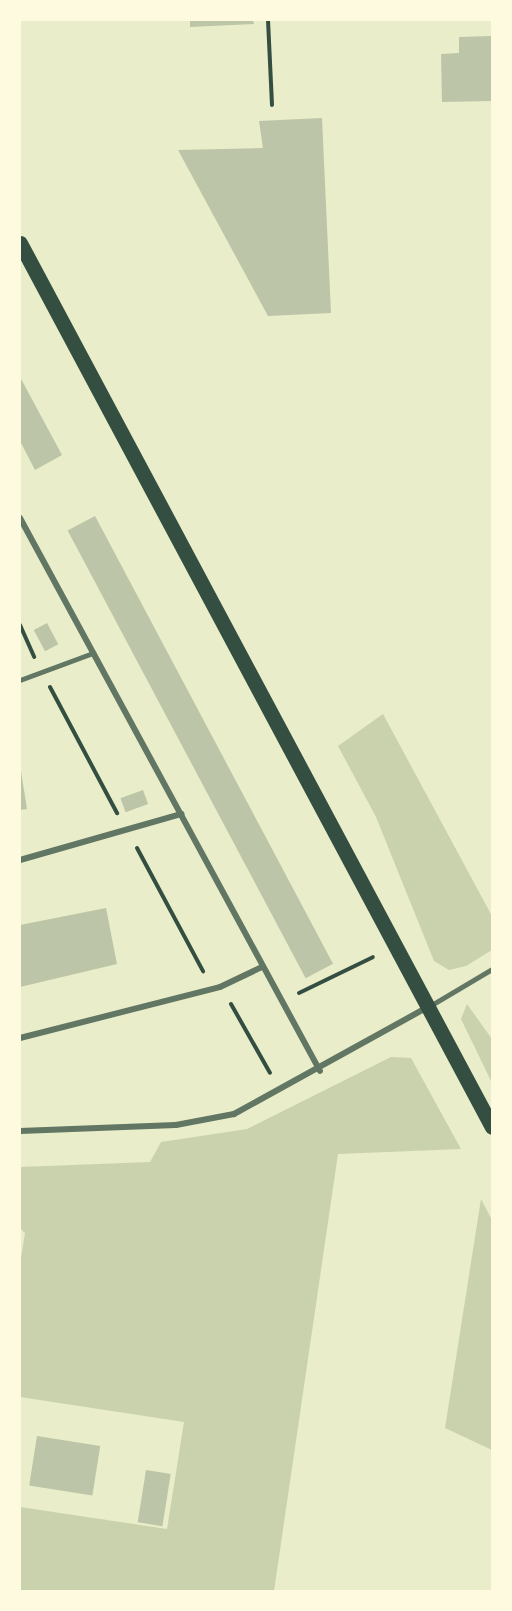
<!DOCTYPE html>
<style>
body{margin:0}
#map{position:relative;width:512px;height:1611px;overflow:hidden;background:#e9edc9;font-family:"Varela Round",sans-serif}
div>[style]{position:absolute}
.green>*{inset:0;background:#cad2ad}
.building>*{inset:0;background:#bcc5a7;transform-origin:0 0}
.path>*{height:4px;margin:-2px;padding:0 2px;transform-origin:2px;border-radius:2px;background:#344e41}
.service>*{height:4.5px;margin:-2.25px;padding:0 2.25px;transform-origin:2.25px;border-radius:2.25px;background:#617663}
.minor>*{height:6px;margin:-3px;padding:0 3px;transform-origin:3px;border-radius:3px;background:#617663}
.primary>*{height:15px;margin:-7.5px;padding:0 7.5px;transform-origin:7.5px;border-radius:7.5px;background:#344e41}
span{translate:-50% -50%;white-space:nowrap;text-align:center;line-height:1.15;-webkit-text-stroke:6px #fefae0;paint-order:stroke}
.frame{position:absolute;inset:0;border:21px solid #fefae0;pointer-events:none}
</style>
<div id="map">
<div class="green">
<div style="clip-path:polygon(383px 714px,492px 916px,492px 950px,466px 966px,449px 970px,434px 961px,376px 817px,338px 746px)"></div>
<div style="clip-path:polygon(467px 1004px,492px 1039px,492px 1083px,461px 1019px)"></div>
<div style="clip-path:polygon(391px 1057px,411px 1058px,461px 1149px,338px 1154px,274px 1591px,20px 1591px,20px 1507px,167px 1529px,184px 1422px,20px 1397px,20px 1264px,25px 1233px,20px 1228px,20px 1167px,150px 1162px,161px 1142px,247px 1129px)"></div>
<div style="clip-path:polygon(481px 1199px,492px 1220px,492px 1450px,445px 1428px)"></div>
</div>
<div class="building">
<div style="clip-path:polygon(190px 20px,253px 20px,254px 24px,190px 27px)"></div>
<div style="clip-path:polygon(492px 36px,492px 101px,442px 102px,441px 54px,459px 53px,459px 37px)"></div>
<div style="clip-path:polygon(322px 118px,331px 313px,268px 316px,178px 150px,263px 148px,259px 121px)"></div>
<div style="clip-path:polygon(20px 377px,62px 455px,35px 470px,20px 441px)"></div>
<div style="left:95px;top:516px;width:507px;height:31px;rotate:62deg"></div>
<div style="left:47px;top:623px;width:24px;height:15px;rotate:62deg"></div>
<div style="clip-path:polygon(21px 771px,27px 809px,20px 810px,20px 772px)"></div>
<div style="left:143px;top:790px;width:15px;height:24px;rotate:70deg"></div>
<div style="clip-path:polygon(106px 908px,117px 964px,20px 987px,20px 925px)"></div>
<div style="left:37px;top:1436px;width:64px;height:50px;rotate:9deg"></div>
<div style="left:146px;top:1470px;width:25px;height:53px;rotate:9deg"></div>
</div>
<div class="path">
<div style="left:268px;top:20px;width:85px;rotate:87.3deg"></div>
<div style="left:20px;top:625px;width:35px;rotate:66deg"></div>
<div style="left:50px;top:687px;width:143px;rotate:62deg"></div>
<div style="left:137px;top:848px;width:140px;rotate:61.8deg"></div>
<div style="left:299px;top:993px;width:82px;rotate:-25.9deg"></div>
<div style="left:231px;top:1004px;width:79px;rotate:60.5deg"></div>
</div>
<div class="service">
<div style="left:20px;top:680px;width:78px;rotate:-20.3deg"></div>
<div style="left:430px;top:1006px;width:72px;rotate:-30.8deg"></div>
</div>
<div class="minor">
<div style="left:20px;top:518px;width:629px;rotate:61.52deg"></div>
<div style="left:20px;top:860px;width:168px;rotate:-15.9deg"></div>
<div style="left:20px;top:1038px;width:206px;rotate:-14.3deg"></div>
<div style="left:220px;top:987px;width:47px;rotate:-25.5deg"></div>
<div style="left:20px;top:1131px;width:156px;rotate:-2.2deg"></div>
<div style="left:176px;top:1125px;width:59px;rotate:-10.7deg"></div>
<div style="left:234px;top:1114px;width:222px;rotate:-28.9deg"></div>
</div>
<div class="primary">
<div style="left:20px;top:243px;width:1002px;rotate:61.9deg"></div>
</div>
<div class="frame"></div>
</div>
